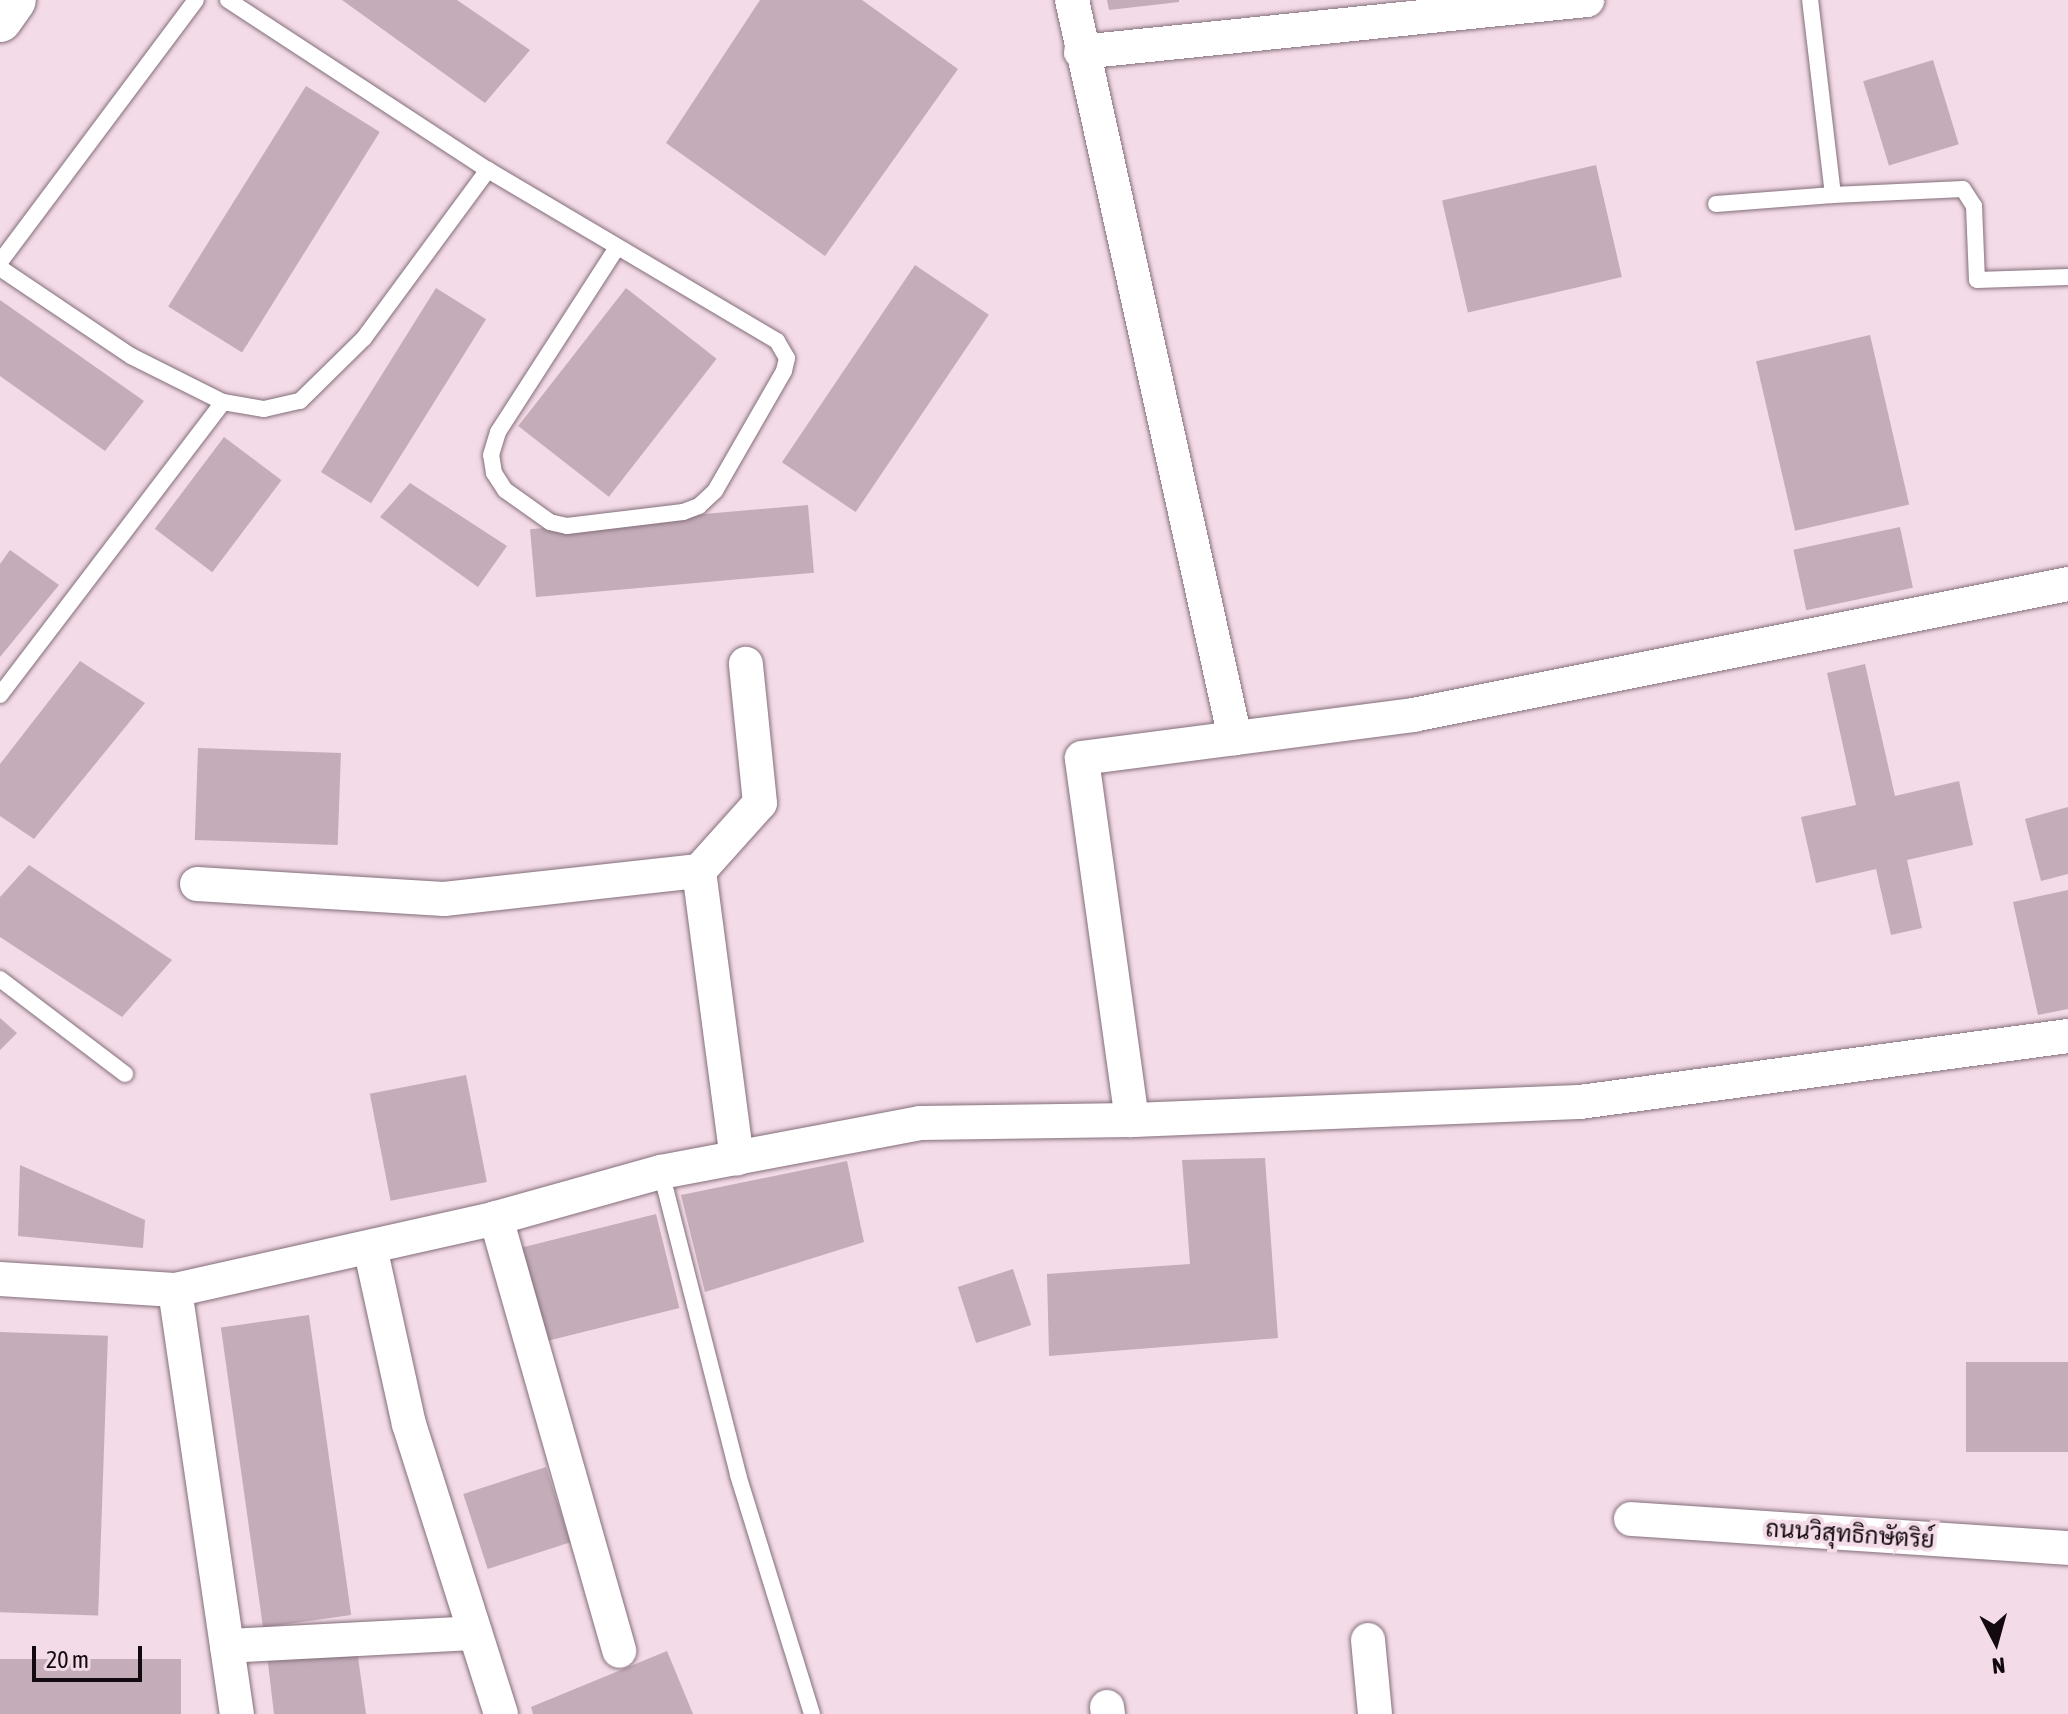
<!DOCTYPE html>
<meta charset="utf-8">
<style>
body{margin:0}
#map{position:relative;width:2068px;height:1714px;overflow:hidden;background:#f3dbe7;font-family:"Asap Condensed",Sarabun,sans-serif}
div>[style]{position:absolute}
.building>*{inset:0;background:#c4adb9;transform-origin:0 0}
.roads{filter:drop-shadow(0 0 2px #836e7a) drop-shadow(0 0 2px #836e7a)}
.lane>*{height:16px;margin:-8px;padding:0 8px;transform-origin:8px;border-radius:8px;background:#fff}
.street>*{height:34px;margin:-17px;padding:0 17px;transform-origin:17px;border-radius:17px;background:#fff}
.secondary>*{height:44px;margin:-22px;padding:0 22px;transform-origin:22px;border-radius:22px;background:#fff}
span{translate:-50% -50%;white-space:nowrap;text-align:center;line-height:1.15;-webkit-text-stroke:8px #f3dbe7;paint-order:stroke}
.street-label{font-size:24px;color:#120a0f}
.north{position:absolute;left:1956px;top:1602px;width:80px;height:80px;-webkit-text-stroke:6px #f3dbe7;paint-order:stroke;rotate:174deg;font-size:22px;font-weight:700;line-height:32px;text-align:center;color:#120a0f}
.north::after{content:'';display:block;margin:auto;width:28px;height:36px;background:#120a0f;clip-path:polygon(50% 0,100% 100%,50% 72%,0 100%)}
.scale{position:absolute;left:32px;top:1646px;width:110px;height:36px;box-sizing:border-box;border:4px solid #120a0f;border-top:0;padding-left:10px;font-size:24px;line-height:28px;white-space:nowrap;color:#120a0f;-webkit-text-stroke:6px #f3dbe7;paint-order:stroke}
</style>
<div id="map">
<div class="building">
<div style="clip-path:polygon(342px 0,457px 0,530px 50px,485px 103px)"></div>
<div style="clip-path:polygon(760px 0,862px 0,958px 69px,825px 256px,666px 143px)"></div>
<div style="clip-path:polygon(1107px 0,1179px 0,1179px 2px,1109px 10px)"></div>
<div style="left:1933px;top:60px;width:88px;height:73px;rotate:73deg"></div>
<div style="left:306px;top:86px;width:87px;height:260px;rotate:32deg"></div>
<div style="left:1596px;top:165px;width:115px;height:158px;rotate:77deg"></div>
<div style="left:915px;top:265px;width:89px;height:238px;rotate:34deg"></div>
<div style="left:436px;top:288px;width:59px;height:217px;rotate:32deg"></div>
<div style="left:626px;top:288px;width:115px;height:175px;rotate:38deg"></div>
<div style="clip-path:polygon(0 300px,144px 401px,105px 451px,0 376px)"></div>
<div style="left:1870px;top:335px;width:174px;height:117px;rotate:77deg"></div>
<div style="left:224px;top:437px;width:72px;height:115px;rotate:37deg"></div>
<div style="clip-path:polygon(410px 483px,507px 546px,478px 587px,380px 517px)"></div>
<div style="left:808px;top:505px;width:68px;height:279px;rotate:85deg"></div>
<div style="left:1900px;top:527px;width:62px;height:109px;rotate:78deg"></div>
<div style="clip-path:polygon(10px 550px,59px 585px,0 657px,0 564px)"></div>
<div style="clip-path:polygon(80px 661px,145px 703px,34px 839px,0 816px,0 764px)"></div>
<div style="clip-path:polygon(1865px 664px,1895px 796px,1959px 781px,1973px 845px,1907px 860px,1922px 928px,1891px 935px,1876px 869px,1816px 883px,1801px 817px,1856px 805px,1827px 673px)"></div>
<div style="left:198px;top:748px;width:143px;height:92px;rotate:2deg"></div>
<div style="clip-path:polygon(2068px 807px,2068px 874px,2041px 881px,2025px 819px)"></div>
<div style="clip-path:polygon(29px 865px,172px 960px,122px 1017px,0 937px,0 897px)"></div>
<div style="clip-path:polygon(2068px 890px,2068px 1009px,2038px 1015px,2013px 902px)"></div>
<div style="clip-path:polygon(0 1018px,17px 1033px,0 1050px)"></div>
<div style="left:466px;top:1075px;width:109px;height:98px;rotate:79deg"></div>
<div style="clip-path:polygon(1265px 1158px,1278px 1338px,1049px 1356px,1047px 1274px,1190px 1264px,1182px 1160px)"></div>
<div style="clip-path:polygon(847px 1161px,864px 1242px,705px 1292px,681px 1195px)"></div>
<div style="clip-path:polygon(20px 1165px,145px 1220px,143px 1248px,18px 1236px)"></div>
<div style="left:656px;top:1214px;width:97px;height:154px;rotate:76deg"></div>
<div style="left:1013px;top:1269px;width:59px;height:58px;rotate:72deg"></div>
<div style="left:309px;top:1315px;width:303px;height:89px;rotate:82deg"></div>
<div style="left:0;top:1332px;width:108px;height:280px;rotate:2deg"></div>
<div style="left:2068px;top:1362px;width:90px;height:102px;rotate:90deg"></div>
<div style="left:546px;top:1467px;width:79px;height:87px;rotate:72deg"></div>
<div style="clip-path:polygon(356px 1643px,366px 1714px,274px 1714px,267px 1655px)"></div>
<div style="clip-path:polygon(667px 1651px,693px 1714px,533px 1714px,531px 1707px)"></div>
<div style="left:181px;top:1659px;width:55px;height:181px;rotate:90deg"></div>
</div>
<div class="roads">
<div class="lane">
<div style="left:228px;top:0;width:311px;rotate:33.2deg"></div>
<div style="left:488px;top:170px;width:336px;rotate:30.6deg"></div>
<div style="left:777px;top:341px;width:20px;rotate:60deg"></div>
<div style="left:787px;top:358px;width:13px;rotate:103deg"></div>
<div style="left:784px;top:371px;width:138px;rotate:119.9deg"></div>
<div style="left:715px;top:491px;width:22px;rotate:137deg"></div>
<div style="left:699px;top:506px;width:17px;rotate:159deg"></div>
<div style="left:683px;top:512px;width:117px;rotate:173.1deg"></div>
<div style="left:567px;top:526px;width:17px;rotate:-167deg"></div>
<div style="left:550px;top:522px;width:55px;rotate:-144.6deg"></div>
<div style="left:505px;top:490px;width:20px;rotate:-123deg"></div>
<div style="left:494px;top:473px;width:18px;rotate:-99deg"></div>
<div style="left:491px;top:455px;width:24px;rotate:-73deg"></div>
<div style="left:498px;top:432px;width:220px;rotate:-57.2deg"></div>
<div style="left:1833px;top:195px;width:130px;rotate:-2.6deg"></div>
<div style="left:1963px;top:189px;width:20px;rotate:57deg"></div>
<div style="left:1974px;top:206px;width:74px;rotate:87.7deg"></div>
<div style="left:1977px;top:280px;width:91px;rotate:-1.9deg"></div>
<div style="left:1716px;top:204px;width:117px;rotate:-4.4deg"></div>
<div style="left:1833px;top:195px;width:196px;rotate:-96.7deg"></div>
<div style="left:0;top:262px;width:327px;rotate:-53.2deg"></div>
<div style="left:0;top:268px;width:158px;rotate:33.9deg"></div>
<div style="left:131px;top:356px;width:103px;rotate:26.6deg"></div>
<div style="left:223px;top:402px;width:42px;rotate:9.7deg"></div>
<div style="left:264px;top:409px;width:37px;rotate:-13deg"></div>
<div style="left:300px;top:401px;width:90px;rotate:-44.5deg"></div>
<div style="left:364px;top:338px;width:209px;rotate:-53.6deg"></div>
<div style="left:0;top:695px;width:368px;rotate:-52.7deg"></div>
<div style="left:0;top:979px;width:157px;rotate:37.2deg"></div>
<div style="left:661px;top:1172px;width:313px;rotate:75.7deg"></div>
<div style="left:738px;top:1475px;width:250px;rotate:72.8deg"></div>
</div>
<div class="street">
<div style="left:1072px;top:0;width:756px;rotate:77.55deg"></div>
<div style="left:1081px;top:52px;width:509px;rotate:-5.87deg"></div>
<div style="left:699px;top:871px;width:290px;rotate:82.5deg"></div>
<div style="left:197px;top:884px;width:247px;rotate:3.5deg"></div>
<div style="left:444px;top:899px;width:257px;rotate:-6.3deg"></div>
<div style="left:699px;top:871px;width:91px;rotate:-48.1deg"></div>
<div style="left:760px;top:803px;width:140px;rotate:-95.8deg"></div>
<div style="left:1132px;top:1120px;width:365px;rotate:-97.9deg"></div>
<div style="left:1082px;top:758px;width:334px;rotate:-7.4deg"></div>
<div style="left:1413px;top:715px;width:668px;rotate:-11.31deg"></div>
<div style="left:496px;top:1218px;width:450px;rotate:74.1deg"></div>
<div style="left:370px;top:1247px;width:181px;rotate:77.6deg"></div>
<div style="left:409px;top:1424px;width:304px;rotate:72.4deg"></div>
<div style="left:0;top:1279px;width:175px;rotate:3.6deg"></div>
<div style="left:175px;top:1290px;width:329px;rotate:-12.6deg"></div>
<div style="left:496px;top:1218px;width:171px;rotate:-15.6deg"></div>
<div style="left:661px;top:1172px;width:264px;rotate:-10.7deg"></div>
<div style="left:920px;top:1123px;width:212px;rotate:-0.8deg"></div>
<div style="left:1132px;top:1120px;width:448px;rotate:-2.3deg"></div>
<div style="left:1580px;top:1102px;width:492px;rotate:-7.7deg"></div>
<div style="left:175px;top:1290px;width:429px;rotate:81.7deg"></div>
<div style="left:1631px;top:1519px;width:438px;rotate:3.8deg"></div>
<div style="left:1368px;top:1640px;width:74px;rotate:84.6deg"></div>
<div style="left:227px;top:1646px;width:248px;rotate:-3deg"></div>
<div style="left:1107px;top:1707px;width:7px;rotate:82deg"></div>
</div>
<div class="secondary">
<div style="left:0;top:20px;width:24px;rotate:-55deg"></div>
</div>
</div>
<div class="street-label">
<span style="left:1850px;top:1534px;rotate:4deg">ถนนวิสุทธิกษัตริย์</span>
</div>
<div class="north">N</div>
<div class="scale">20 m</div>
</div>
